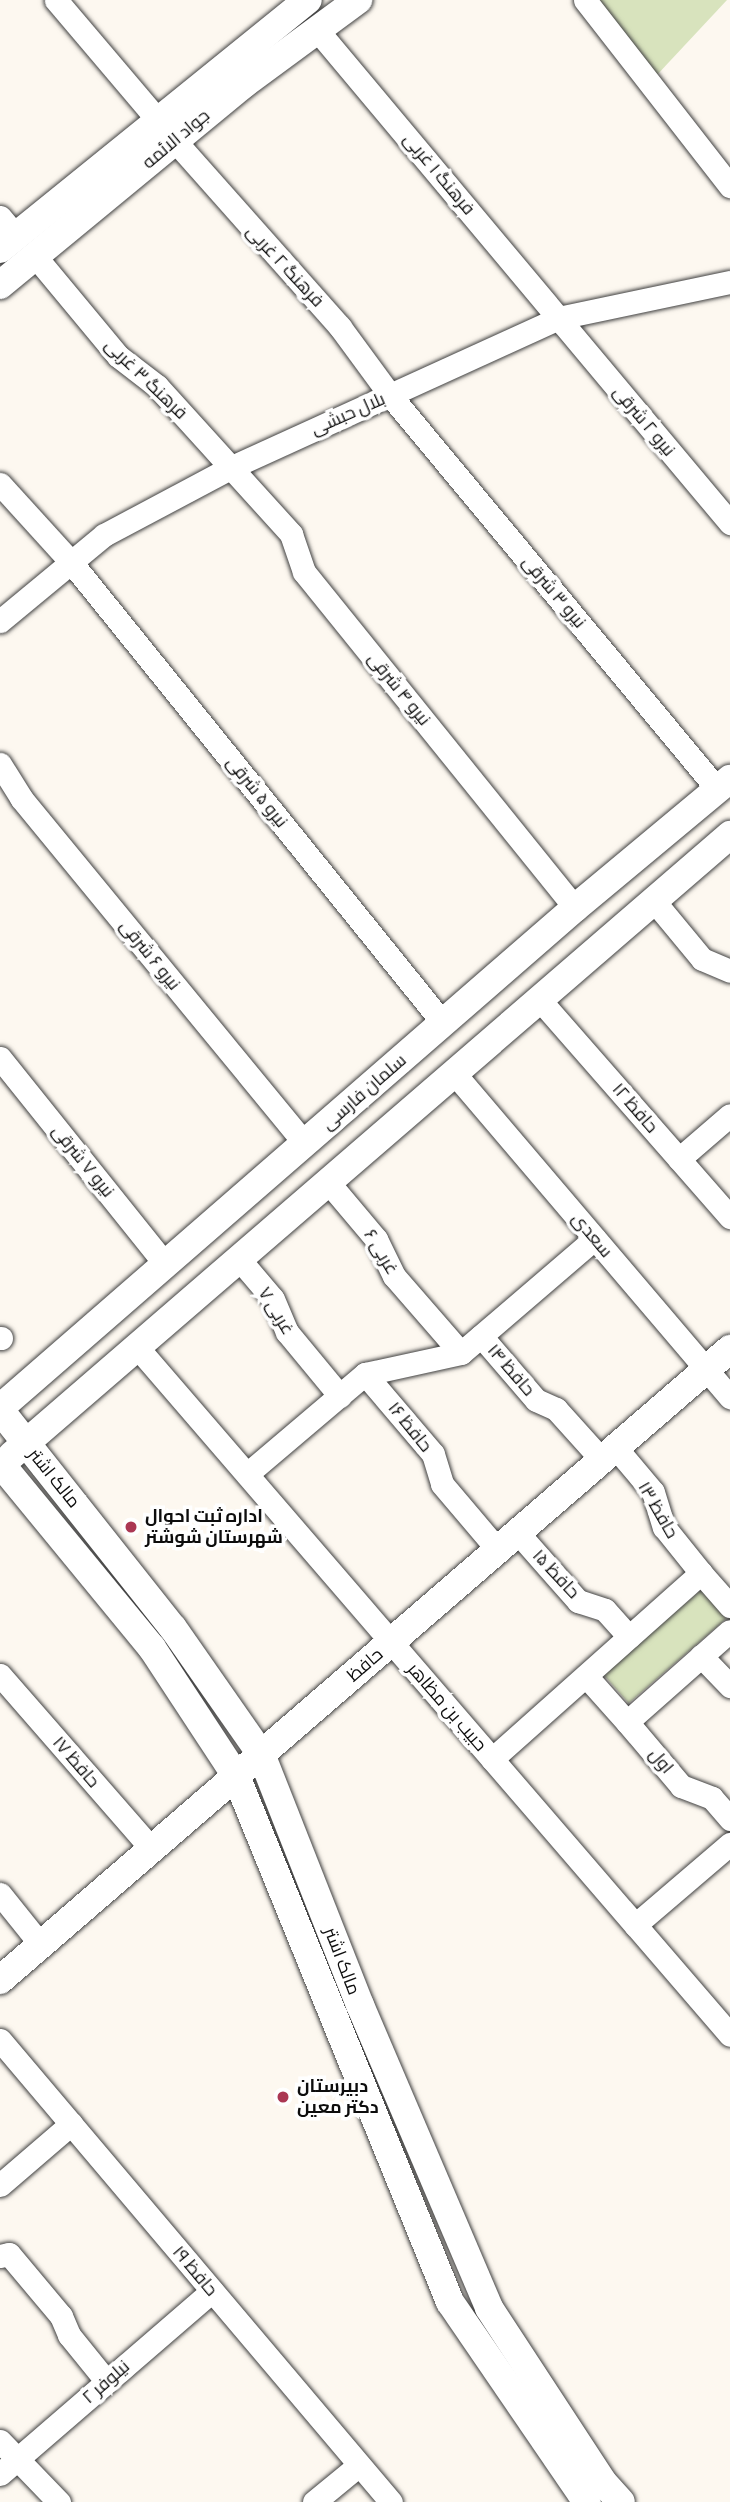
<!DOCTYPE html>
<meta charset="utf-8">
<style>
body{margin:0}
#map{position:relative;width:730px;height:2502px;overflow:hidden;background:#fdf8f0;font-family:Bitter,Cairo,serif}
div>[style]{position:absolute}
.green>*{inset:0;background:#d8e3bd;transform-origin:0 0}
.roads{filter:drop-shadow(0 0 2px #404040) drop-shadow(0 0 2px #404040)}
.minor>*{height:23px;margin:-11.5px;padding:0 11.5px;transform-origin:11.5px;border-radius:11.5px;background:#fff}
.tertiary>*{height:28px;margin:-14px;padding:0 14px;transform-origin:14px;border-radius:14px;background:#fff}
.dots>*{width:19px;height:19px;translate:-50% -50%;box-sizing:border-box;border:4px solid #fff;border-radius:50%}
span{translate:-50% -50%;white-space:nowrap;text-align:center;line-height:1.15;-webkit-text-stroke:7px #fff;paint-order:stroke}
.street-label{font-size:18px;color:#0d0d0d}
.poi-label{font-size:18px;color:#0d0d0d;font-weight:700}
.left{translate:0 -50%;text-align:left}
</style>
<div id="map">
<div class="green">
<div style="clip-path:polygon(593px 0,727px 0,656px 76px)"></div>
<div style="left:701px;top:1590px;width:38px;height:129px;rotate:49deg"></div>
</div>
<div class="roads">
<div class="minor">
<div style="left:56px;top:0;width:156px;rotate:49.7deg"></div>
<div style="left:585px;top:0;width:236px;rotate:52.1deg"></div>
<div style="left:318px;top:31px;width:642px;rotate:50.06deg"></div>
<div style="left:175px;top:141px;width:249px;rotate:48.4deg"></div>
<div style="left:340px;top:327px;width:84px;rotate:53.7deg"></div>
<div style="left:390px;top:395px;width:513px;rotate:50.29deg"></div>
<div style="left:0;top:217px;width:25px;rotate:50deg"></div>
<div style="left:35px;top:256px;width:130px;rotate:50.3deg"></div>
<div style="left:118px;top:356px;width:49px;rotate:37.6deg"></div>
<div style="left:157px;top:386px;width:200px;rotate:47.8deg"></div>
<div style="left:291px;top:534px;width:40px;rotate:71.1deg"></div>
<div style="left:304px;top:572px;width:432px;rotate:51.1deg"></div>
<div style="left:0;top:484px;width:105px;rotate:47.7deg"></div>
<div style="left:71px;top:562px;width:592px;rotate:51.1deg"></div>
<div style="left:0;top:621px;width:135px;rotate:-39.6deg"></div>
<div style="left:104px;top:535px;width:145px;rotate:-28deg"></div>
<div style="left:232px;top:467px;width:359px;rotate:-24.5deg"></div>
<div style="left:559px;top:318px;width:175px;rotate:-11.9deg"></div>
<div style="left:0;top:764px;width:40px;rotate:58deg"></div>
<div style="left:21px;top:798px;width:446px;rotate:50.6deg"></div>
<div style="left:654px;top:901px;width:75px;rotate:50.4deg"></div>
<div style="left:702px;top:959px;width:30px;rotate:23deg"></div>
<div style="left:539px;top:999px;width:290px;rotate:48.8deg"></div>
<div style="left:0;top:1058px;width:264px;rotate:51.3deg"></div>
<div style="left:454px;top:1073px;width:426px;rotate:49.6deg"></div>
<div style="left:679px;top:1159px;width:67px;rotate:-40.8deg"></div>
<div style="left:328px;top:1182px;width:75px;rotate:49.9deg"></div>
<div style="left:376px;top:1239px;width:41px;rotate:64.1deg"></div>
<div style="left:394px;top:1276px;width:102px;rotate:49deg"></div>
<div style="left:239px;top:1259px;width:52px;rotate:49.6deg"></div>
<div style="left:273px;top:1299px;width:36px;rotate:67deg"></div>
<div style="left:287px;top:1332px;width:83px;rotate:50.4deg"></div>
<div style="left:481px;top:1336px;width:84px;rotate:49.3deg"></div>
<div style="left:536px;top:1400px;width:22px;rotate:24deg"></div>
<div style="left:556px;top:1409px;width:69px;rotate:48deg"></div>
<div style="left:0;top:1338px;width:1px"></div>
<div style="left:137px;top:1347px;width:908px;rotate:49.24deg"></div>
<div style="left:365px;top:1374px;width:105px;rotate:49.6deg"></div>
<div style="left:433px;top:1454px;width:31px;rotate:73deg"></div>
<div style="left:442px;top:1484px;width:87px;rotate:49.7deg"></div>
<div style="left:616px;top:1448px;width:57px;rotate:49.9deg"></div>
<div style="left:653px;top:1492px;width:37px;rotate:73deg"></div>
<div style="left:664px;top:1527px;width:59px;rotate:51.2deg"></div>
<div style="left:247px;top:1474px;width:155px;rotate:-40.3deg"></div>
<div style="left:365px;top:1374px;width:98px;rotate:-12.3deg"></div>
<div style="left:461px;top:1353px;width:175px;rotate:-40.6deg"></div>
<div style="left:518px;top:1533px;width:91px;rotate:48.6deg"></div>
<div style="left:578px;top:1601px;width:28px;rotate:18deg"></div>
<div style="left:605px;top:1610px;width:36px;rotate:48deg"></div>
<div style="left:701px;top:1656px;width:42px;rotate:46deg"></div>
<div style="left:0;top:1675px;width:231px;rotate:48.9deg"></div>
<div style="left:586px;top:1676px;width:62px;rotate:48.3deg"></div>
<div style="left:627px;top:1722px;width:137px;rotate:-41.5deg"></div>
<div style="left:627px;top:1722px;width:84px;rotate:49.8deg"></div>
<div style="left:681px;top:1786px;width:33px;rotate:21deg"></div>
<div style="left:712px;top:1798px;width:28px;rotate:49deg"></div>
<div style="left:492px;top:1759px;width:280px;rotate:-41.7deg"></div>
<div style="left:701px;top:1573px;width:44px;rotate:48.7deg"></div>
<div style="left:0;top:1894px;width:65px;rotate:51.2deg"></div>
<div style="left:635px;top:1925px;width:125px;rotate:-40.5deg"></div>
<div style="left:0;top:2040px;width:605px;rotate:49.76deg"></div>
<div style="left:0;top:2185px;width:94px;rotate:-40.7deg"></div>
<div style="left:0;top:2256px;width:9px;rotate:-13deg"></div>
<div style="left:9px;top:2254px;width:81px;rotate:50deg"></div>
<div style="left:61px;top:2316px;width:21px;rotate:67deg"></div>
<div style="left:69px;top:2335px;width:60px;rotate:51deg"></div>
<div style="left:0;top:2441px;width:85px;rotate:46deg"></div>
<div style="left:0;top:2474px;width:280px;rotate:-40.8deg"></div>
<div style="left:314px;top:2502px;width:58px;rotate:-39.4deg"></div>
</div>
<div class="tertiary">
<div style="left:0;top:249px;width:396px;rotate:-39deg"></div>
<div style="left:0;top:285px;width:316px;rotate:-39.5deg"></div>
<div style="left:244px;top:84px;width:142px;rotate:-36.4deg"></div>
<div style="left:0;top:1408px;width:762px;rotate:-41.01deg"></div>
<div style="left:575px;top:908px;width:202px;rotate:-39.8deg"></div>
<div style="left:0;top:1410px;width:278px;rotate:51.6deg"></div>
<div style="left:173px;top:1628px;width:154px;rotate:55.1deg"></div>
<div style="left:261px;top:1754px;width:270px;rotate:68.5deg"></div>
<div style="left:360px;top:2005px;width:329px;rotate:66.9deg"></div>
<div style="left:489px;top:2308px;width:207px;rotate:56.8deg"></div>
<div style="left:602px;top:2481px;width:28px;rotate:48deg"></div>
<div style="left:12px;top:1455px;width:949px;rotate:-40.81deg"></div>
<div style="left:0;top:1463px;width:239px;rotate:50.6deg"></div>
<div style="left:152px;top:1648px;width:153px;rotate:56.7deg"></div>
<div style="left:236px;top:1776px;width:568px;rotate:67.86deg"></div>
<div style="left:450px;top:2302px;width:242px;rotate:55.6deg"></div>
<div style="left:0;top:1980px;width:965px;rotate:-40.84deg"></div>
</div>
</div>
<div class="dots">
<div style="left:131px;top:1527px;background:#ab3753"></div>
<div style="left:283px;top:2097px;background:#ab3753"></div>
</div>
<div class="street-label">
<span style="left:176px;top:139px;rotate:-40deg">جواد الائمه</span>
<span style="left:439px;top:174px;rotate:50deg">فرهنگ ۱ غربی</span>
<span style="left:285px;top:266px;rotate:47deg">فرهنگ ۲ غربی</span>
<span style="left:146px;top:379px;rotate:44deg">فرهنگ ۳ غربی</span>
<span style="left:348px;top:414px;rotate:-24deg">بلال حبشی</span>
<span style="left:644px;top:421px;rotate:50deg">نیرو ۲ شرقی</span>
<span style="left:554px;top:592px;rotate:50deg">نیرو ۳ شرقی</span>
<span style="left:399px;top:689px;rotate:51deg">نیرو ۴ شرقی</span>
<span style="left:257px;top:792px;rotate:51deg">نیرو ۵ شرقی</span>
<span style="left:150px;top:955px;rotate:51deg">نیرو ۶ شرقی</span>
<span style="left:364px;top:1092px;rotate:-41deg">سلمان فارسی</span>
<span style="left:635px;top:1108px;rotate:49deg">حافظ ۱۲</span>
<span style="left:83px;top:1161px;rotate:51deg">نیرو ۷ شرقی</span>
<span style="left:592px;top:1235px;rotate:50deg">سعدی</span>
<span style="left:381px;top:1252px;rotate:59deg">۶ غربی</span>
<span style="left:276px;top:1311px;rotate:59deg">۷ غربی</span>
<span style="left:511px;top:1370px;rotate:49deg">حافظ ۱۴</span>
<span style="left:410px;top:1427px;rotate:51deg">حافظ ۱۶</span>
<span style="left:54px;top:1478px;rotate:51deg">مالک اشتر</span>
<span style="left:658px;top:1510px;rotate:60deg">حافظ ۱۳</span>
<span style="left:556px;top:1574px;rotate:47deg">حافظ ۱۵</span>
<span style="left:365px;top:1665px;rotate:-41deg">حافظ</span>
<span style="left:447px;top:1707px;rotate:49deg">حبیب بن مظاهر</span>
<span style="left:661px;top:1761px;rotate:50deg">اول</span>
<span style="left:76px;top:1762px;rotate:49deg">حافظ ۱۷</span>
<span style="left:342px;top:1961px;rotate:69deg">مالک اشتر</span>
<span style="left:195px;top:2271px;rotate:50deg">حافظ ۱۹</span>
<span style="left:106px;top:2382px;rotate:-41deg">نیلوفر ۲</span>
</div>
<div class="poi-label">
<span class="left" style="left:145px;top:1527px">اداره ثبت احوال<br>شهرستان شوشتر</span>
<span class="left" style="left:297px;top:2097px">دبیرستان<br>دکتر معین</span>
</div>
</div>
